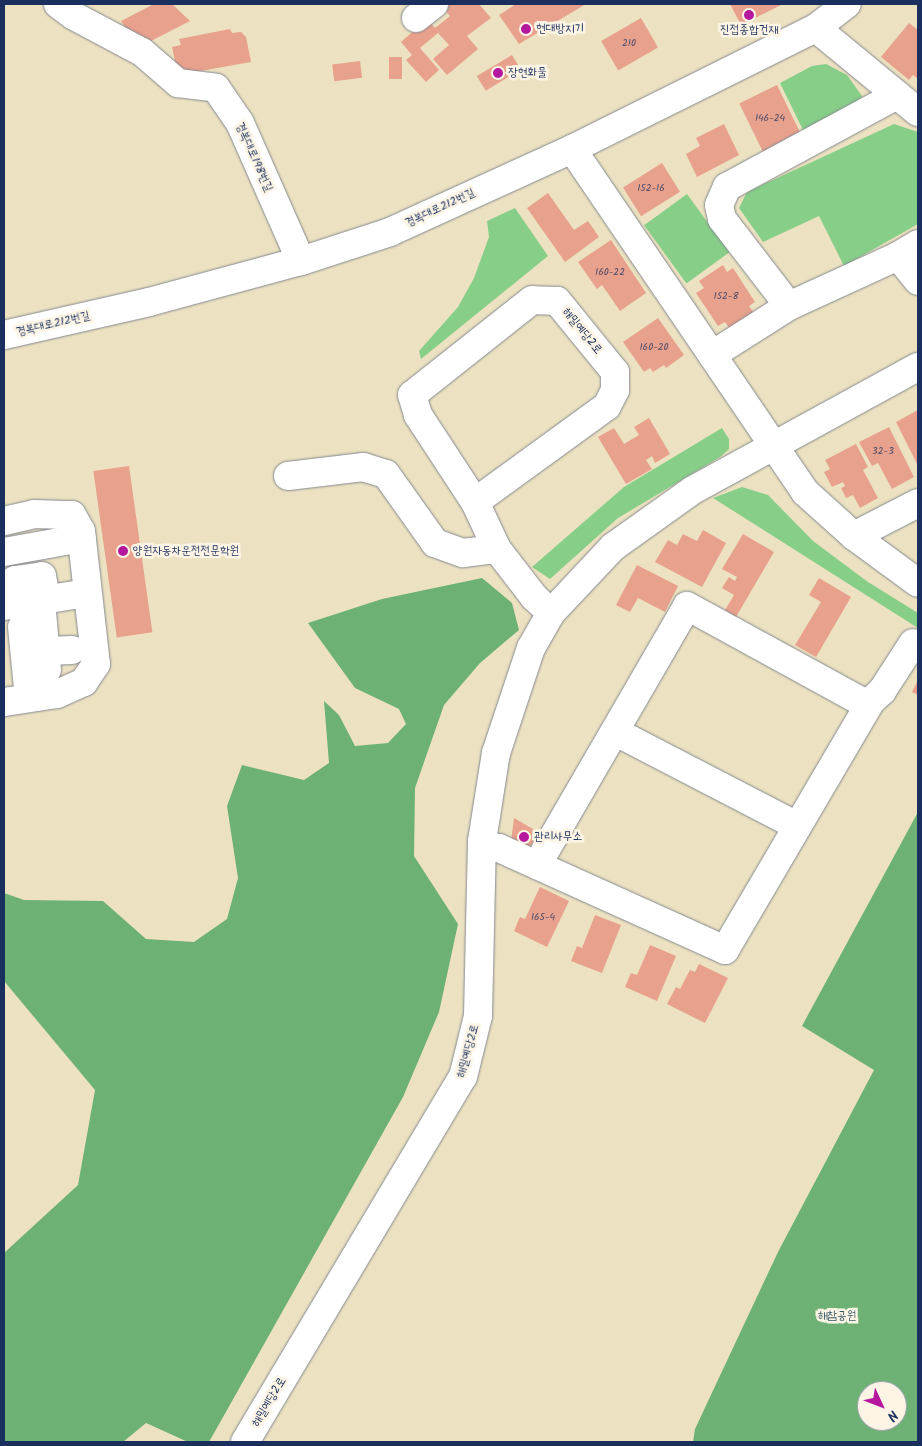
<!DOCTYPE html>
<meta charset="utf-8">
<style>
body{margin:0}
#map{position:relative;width:922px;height:1446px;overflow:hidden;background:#ece2c1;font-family:Kalam,"Poor Story",sans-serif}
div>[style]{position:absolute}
.green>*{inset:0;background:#87ce89;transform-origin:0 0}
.forest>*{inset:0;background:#6db175}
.building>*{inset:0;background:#e8a18c;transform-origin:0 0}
.roads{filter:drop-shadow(0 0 1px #848890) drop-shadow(0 0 1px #848890)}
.minor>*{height:28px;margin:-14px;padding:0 14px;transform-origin:14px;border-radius:14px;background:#fff}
.dots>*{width:14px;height:14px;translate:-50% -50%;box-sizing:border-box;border:2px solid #fcf5e5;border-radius:50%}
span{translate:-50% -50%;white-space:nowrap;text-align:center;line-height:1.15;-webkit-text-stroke:5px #fcf5e5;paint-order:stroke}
.number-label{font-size:10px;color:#4e4c6a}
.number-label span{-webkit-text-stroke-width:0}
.poi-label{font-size:12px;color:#1b2f5e}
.left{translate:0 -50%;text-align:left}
.street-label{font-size:12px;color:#1b2f5e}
.park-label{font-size:12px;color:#365769}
.frame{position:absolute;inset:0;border:5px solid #1b2f5e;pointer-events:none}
.north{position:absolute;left:857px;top:1381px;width:50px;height:50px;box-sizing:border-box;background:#fcf5e5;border:1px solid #a2a6af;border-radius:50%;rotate:133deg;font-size:14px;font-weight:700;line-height:20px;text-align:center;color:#1b2f5e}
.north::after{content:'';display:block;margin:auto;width:18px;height:22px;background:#b5179e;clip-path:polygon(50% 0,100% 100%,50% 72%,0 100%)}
</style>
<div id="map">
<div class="green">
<div style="clip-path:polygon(826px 64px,847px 75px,862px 96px,858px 101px,803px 130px,780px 83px,812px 66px)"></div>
<div style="clip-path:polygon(894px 124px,918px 132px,918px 224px,844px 266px,819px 216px,763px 242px,739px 208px,747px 192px)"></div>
<div style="left:687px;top:194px;width:72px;height:53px;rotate:54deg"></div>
<div style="clip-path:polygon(515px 208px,548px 256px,421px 359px,419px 351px,458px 307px,474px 278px,489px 237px,487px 221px)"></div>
<div style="clip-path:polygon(722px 428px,729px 439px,729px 449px,720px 457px,618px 518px,550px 579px,532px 567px,624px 487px)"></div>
<div style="clip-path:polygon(742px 487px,768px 495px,813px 541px,868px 582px,918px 613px,918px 628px,713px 498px)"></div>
</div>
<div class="forest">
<div style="clip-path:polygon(482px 578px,512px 603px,519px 630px,480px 663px,444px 705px,415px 788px,414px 856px,458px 924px,439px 1012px,403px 1097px,209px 1442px,188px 1442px,146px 1423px,123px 1442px,4px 1442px,4px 1253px,78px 1185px,95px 1090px,4px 981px,4px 893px,24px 900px,103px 901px,146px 939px,194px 942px,227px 919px,238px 878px,227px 806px,242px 765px,304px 780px,329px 763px,324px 701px,339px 715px,355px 746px,388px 743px,406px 724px,399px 709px,355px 688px,308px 623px,382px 599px)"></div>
<div style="clip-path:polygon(evenodd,918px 812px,918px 1442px,693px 1442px,695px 1429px,778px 1252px,874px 1070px,802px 1026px,918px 812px,867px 1391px,897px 1391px,897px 1421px,867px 1421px,867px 1391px)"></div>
</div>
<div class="building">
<div style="clip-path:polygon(154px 4px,172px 4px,190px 21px,139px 47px,121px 21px)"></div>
<div style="clip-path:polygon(448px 4px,479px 4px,491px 18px,467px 36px,478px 49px,447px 75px,433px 59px,449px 45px,438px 33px,420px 48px,439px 70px,426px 82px,406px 60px,412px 55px,401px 42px,427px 19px,435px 28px,450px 16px,443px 8px)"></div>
<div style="clip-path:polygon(516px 4px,586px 4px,519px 44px,499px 15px)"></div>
<div style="clip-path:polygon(730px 4px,783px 4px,741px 25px)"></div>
<div style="left:641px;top:18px;width:34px;height:46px;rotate:60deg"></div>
<div style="clip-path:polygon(909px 23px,918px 30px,918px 79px,913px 75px,909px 80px,881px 57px)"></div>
<div style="clip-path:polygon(230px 29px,232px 33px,241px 32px,246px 37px,251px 62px,178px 75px,172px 47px,181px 45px,179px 39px)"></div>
<div style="left:512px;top:55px;width:17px;height:41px;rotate:59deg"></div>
<div style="left:389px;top:57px;width:13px;height:22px"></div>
<div style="left:360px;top:61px;width:17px;height:28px;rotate:83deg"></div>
<div style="left:777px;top:85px;width:55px;height:42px;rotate:64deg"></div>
<div style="clip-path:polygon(724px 124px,739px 155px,697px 177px,686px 154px,700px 146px,696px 138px)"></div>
<div style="left:662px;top:163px;width:34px;height:46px;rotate:58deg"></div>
<div style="clip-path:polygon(548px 193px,574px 230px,588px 221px,599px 237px,565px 262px,527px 208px)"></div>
<div style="clip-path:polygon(611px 240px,646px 293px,620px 311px,602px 285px,597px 289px,578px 262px)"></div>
<div style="clip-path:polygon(723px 265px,727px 272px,733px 268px,755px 302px,749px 306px,754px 313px,730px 329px,725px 322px,718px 326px,696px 293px,704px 288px,699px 281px)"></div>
<div style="clip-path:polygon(658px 318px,684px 355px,666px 368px,664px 365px,653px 372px,650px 368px,644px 372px,623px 342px)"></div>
<div style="clip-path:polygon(918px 410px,918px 466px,896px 422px)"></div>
<div style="clip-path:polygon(649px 418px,670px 454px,655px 463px,652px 456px,646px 460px,652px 469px,626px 484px,598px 437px,614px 428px,624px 444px,639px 435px,634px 427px)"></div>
<div style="clip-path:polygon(889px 427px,914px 477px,892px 489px,878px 463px,872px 466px,859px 442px)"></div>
<div style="clip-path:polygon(856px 444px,868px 467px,863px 470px,878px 498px,860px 508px,853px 495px,846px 498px,841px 488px,845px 486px,843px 482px,832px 487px,824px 472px,830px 469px,825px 460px)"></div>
<div style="left:129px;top:466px;width:168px;height:36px;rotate:82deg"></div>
<div style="clip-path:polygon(703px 530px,726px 543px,702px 587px,655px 562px,668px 540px,677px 545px,683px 534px,697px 541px)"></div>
<div style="clip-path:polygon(743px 534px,774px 552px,736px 617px,725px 610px,734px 595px,722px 588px,729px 577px,735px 581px,737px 577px,722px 569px)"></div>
<div style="clip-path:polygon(637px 565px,678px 586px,665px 612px,638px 598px,630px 612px,616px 605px)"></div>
<div style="clip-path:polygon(819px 578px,851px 597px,816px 657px,795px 645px,821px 602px,809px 595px)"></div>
<div style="clip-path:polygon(918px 680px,918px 695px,912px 692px)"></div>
<div style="clip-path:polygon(514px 818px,540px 833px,526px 851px,511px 842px)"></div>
<div style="clip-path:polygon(540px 887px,569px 901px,547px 947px,514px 931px,520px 917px,525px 919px)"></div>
<div style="clip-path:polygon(595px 915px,621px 925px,602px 973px,571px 961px,577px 946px,582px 948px)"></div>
<div style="clip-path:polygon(650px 945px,676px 956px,657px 1001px,625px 987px,631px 973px,637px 975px)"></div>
<div style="clip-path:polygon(699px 964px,728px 978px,705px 1023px,667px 1004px,676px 987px,680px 989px,690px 970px,695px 972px)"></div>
</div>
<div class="roads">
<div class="minor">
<div style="left:58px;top:4px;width:20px;rotate:37deg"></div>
<div style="left:74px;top:16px;width:77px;rotate:27.9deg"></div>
<div style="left:142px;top:52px;width:48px;rotate:40.7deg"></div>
<div style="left:178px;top:83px;width:38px;rotate:7deg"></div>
<div style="left:216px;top:88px;width:42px;rotate:55.6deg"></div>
<div style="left:240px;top:123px;width:151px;rotate:66.2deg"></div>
<div style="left:416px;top:18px;width:23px;rotate:-38deg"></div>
<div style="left:816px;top:28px;width:132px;rotate:39.5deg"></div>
<div style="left:572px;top:149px;width:415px;rotate:55.8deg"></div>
<div style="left:805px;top:492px;width:66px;rotate:41.9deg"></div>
<div style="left:854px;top:536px;width:79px;rotate:36.3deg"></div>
<div style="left:918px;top:244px;width:23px;rotate:149deg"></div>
<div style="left:898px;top:256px;width:32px;rotate:51deg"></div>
<div style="left:789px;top:306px;width:110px;rotate:-127.6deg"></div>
<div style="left:722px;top:219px;width:14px;rotate:-102deg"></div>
<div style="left:719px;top:205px;width:20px;rotate:-66deg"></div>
<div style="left:727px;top:187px;width:193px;rotate:-28.4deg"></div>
<div style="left:4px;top:335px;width:149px;rotate:-12.8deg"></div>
<div style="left:149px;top:302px;width:157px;rotate:-15.1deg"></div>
<div style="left:301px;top:261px;width:94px;rotate:-18deg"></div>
<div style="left:390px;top:232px;width:200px;rotate:-24.5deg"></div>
<div style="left:572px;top:149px;width:272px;rotate:-26.4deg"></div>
<div style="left:816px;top:28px;width:39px;rotate:-38deg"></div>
<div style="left:712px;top:355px;width:91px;rotate:-32.5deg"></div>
<div style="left:789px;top:306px;width:120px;rotate:-24.6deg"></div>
<div style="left:288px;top:476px;width:76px;rotate:-6.8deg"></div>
<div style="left:363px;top:467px;width:24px;rotate:17deg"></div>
<div style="left:386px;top:474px;width:85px;rotate:54.6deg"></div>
<div style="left:435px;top:543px;width:30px;rotate:20deg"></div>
<div style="left:463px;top:553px;width:34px;rotate:-7deg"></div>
<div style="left:475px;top:502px;width:163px;rotate:-36deg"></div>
<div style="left:607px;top:406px;width:18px;rotate:-63deg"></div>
<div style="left:615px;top:390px;width:18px;rotate:-90deg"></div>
<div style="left:615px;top:372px;width:92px;rotate:-129.2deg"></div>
<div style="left:557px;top:301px;width:25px;rotate:-178deg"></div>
<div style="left:532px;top:300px;width:153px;rotate:141.6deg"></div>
<div style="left:412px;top:395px;width:21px;rotate:73deg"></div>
<div style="left:418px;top:415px;width:104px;rotate:56.8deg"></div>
<div style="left:475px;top:502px;width:52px;rotate:64.9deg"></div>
<div style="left:497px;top:549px;width:61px;rotate:52.4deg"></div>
<div style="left:534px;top:597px;width:23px;rotate:43deg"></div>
<div style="left:4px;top:521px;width:31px;rotate:-13deg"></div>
<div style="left:34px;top:514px;width:38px;rotate:2deg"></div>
<div style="left:72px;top:515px;width:18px;rotate:61deg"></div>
<div style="left:81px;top:531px;width:134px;rotate:83.6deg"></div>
<div style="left:96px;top:664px;width:22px;rotate:124deg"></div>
<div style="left:84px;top:682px;width:30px;rotate:156deg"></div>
<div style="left:57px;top:694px;width:54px;rotate:171.4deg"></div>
<div style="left:854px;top:536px;width:72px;rotate:-27.3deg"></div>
<div style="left:4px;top:552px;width:79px;rotate:-10.2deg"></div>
<div style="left:41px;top:600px;width:70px;rotate:85.1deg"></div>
<div style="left:18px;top:604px;width:24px;rotate:-97deg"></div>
<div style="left:15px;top:580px;width:27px;rotate:-8deg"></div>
<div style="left:42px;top:576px;width:23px;rotate:80deg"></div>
<div style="left:4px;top:606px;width:84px;rotate:-8.9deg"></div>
<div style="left:22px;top:627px;width:71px;rotate:84.4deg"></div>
<div style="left:45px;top:651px;width:27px;rotate:-2deg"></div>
<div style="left:616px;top:732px;width:204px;rotate:27.4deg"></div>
<div style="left:482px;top:845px;width:17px;rotate:10deg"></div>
<div style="left:499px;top:848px;width:248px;rotate:24.3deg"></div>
<div style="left:725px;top:950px;width:289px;rotate:-59.6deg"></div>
<div style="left:871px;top:701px;width:15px;rotate:-42deg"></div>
<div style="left:882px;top:691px;width:57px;rotate:-57.1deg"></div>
<div style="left:537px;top:865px;width:299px;rotate:-59.9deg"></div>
<div style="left:687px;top:606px;width:206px;rotate:28.7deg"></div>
<div style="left:245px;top:1442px;width:425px;rotate:-59.2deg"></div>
<div style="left:463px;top:1077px;width:63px;rotate:-76.2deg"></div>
<div style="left:478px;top:1016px;width:175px;rotate:-88.7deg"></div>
<div style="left:482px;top:841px;width:89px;rotate:-81deg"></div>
<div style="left:496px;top:753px;width:111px;rotate:-71.6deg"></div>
<div style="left:531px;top:648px;width:40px;rotate:-60.3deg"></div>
<div style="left:551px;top:613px;width:91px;rotate:-46.8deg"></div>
<div style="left:613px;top:547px;width:98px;rotate:-35.5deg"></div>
<div style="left:693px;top:490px;width:256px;rotate:-28.7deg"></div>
</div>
</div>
<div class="dots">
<div style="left:749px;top:15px;background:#b5179e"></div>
<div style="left:526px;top:29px;background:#b5179e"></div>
<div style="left:498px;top:73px;background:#b5179e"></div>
<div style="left:123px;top:551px;background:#b5179e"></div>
<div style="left:524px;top:837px;background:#b5179e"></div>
</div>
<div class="number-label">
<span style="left:629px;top:44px">210</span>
<span style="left:770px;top:119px">146-24</span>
<span style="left:651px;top:189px">152-16</span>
<span style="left:610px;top:273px">160-22</span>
<span style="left:726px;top:297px">152-8</span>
<span style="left:654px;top:348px">160-20</span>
<span style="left:883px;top:452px">32-3</span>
<span style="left:543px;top:918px">165-4</span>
</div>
<div class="poi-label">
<span class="left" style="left:536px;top:29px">현대방지기</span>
<span style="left:749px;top:30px">진접종합건재</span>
<span class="left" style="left:508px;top:73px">장현화물</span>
<span class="left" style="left:133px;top:551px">양원자동차운전전문학원</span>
<span class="left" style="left:534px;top:837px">관리사무소</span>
</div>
<div class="street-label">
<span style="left:254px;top:157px;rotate:66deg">경복대로198번길</span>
<span style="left:440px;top:208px;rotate:-25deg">경복대로212번길</span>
<span style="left:53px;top:324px;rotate:-13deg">경복대로212번길</span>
<span style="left:582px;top:331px;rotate:51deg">해밀예당2로</span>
<span style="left:468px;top:1051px;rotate:-74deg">해밀예당2로</span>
<span style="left:269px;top:1402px;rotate:-59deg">해밀예당2로</span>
</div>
<div class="park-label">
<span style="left:837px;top:1316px">해참공원</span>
</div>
<div class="frame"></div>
<div class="north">N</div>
</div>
